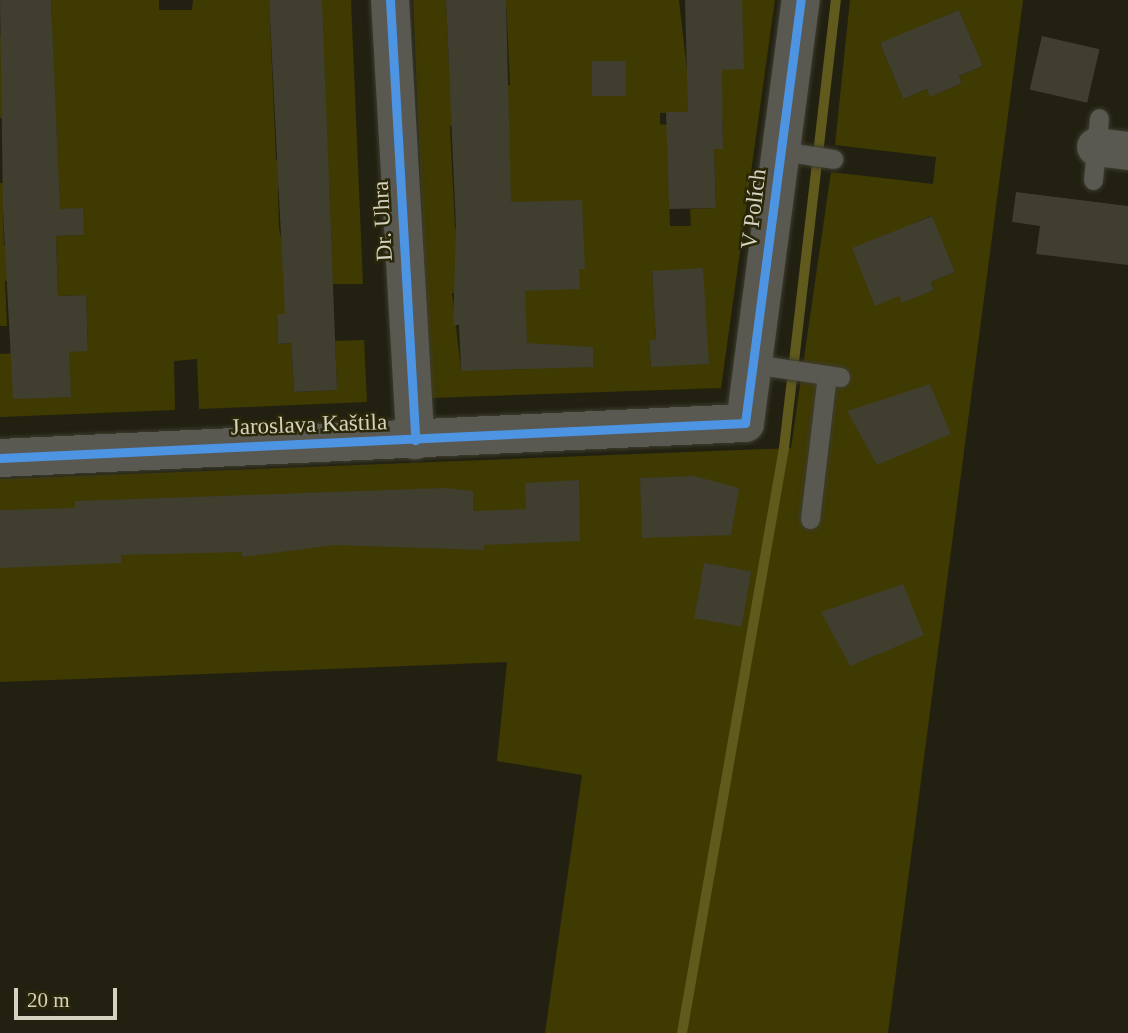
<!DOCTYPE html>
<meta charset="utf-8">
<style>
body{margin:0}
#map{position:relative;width:1128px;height:1033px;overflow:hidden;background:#222111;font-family:Georgia,serif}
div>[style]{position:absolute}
.green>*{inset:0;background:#3f3a02}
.stream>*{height:10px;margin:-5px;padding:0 5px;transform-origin:5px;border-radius:5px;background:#605a1d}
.building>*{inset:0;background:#3f3e2f;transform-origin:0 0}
.roads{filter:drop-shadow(0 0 2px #3d3c2f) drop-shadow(0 0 2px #3d3c2f)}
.service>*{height:19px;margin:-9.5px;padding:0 9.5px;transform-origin:9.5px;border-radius:9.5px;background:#595851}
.minor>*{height:38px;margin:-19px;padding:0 19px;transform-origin:19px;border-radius:19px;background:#595851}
.cycleway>*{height:9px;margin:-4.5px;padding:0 4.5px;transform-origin:4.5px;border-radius:4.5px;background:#4d94e3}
span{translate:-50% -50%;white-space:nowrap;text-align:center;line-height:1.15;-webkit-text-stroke:5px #2a2709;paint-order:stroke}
.street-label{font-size:23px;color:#d4d3c2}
.scale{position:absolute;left:14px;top:988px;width:103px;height:32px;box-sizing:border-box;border:4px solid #d4d3c2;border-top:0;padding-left:9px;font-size:21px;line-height:24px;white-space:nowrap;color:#d4d3c2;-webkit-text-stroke:5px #2a2709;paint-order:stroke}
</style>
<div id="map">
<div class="green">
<div style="clip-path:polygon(51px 0,159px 0,159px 10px,192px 10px,193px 0,269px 0,276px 160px,301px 159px,322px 0,351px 0,363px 284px,332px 284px,329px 186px,278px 187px,279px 228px,296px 313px,277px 315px,278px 344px,291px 343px,294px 392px,337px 390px,335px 341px,364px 340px,367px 402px,199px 409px,197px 359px,174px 361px,175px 410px,0 417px,0 354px,88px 350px,86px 295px,58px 296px,56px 236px,84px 235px,82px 209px,3px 211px,4px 246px,14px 245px,15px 280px,5px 281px,7px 326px,0 326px,0 183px,58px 181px,56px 117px,0 118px,0 34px,52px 32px)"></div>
<div style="clip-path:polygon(evenodd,413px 0,446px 0,450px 87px,510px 85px,506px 0,679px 0,687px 70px,742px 0,775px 0,721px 388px,430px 398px,413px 0,593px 61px,626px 61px,626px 96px,592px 96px,593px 61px,413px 0,712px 111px,723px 120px,723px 149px,714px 149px,716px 208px,690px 209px,691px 226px,670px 226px,667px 125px,660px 124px,660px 113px,712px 111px,413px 0,463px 125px,512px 226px,455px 228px,450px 126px,463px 125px,413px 0,652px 271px,709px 363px,651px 366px,649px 340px,656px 340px,652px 271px,413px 0,452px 293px,458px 293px,527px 369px,461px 370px,452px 293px)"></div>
<div style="clip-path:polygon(evenodd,850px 0,1023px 0,888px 1033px,545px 1033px,582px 775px,497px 761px,507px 662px,0 682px,0 479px,791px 448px,831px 172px,933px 184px,936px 157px,835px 145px,850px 0,959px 10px,983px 66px,959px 76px,962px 83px,946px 90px,930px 96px,927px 89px,903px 99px,880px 43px,942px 24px,940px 18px,959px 10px,850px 0,931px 216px,955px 272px,931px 282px,934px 290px,899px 296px,912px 224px,931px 216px)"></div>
</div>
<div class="stream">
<div style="left:682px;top:1033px;width:594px;rotate:-80.11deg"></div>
<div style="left:784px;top:448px;width:451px;rotate:-83.4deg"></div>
</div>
<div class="building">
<div style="clip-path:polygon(0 0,51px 0,60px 209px,83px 208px,84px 235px,56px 236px,58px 296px,86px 295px,88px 351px,69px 352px,71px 397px,13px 399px,3px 211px)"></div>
<div style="clip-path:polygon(269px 0,322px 0,337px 390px,294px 392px,291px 343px,278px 344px,277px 314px,285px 314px)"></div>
<div style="clip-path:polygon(446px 0,506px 0,511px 202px,582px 200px,585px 269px,579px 269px,580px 289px,525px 291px,527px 343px,593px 347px,593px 367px,461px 371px,459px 325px,453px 325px,456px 229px)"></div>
<div style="clip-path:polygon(685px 0,742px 0,744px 69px,722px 70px,723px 149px,714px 149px,716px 208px,669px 209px,666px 112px,688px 112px)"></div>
<div style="clip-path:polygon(959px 10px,983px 66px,959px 76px,962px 83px,930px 97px,927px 89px,903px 99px,880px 43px)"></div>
<div style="left:1042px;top:36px;width:59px;height:55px;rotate:13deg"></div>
<div style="left:592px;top:61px;width:34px;height:35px"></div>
<div style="clip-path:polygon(1016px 192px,1128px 206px,1128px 265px,1036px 254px,1040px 226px,1012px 222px)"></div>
<div style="clip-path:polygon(932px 216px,955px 272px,931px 282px,934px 290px,902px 303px,899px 296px,875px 306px,852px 248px)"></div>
<div style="clip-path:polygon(703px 268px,709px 364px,651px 367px,649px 340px,656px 340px,652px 271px)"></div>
<div style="clip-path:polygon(930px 384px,951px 434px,877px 465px,847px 411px)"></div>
<div style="clip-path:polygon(694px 476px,739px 488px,731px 535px,642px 538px,640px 478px)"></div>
<div style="clip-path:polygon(579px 480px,580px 541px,484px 545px,484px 550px,335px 545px,242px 557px,242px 552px,121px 555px,121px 563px,0 568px,0 510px,75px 508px,75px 501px,445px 488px,473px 491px,473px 511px,526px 509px,525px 483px)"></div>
<div style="left:704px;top:563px;width:48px;height:56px;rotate:10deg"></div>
<div style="clip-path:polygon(903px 584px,924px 635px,850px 666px,821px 612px)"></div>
</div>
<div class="roads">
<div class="service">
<div style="left:781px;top:151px;width:53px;rotate:8.7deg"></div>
<div style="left:1093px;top:180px;width:62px;rotate:-84.5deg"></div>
<div style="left:753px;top:364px;width:88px;rotate:8.5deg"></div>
<div style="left:810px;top:519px;width:145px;rotate:-83.3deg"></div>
</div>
<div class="minor">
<div style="left:390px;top:0;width:441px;rotate:86.7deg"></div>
<div style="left:1096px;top:147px;width:32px;rotate:7deg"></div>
<div style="left:0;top:458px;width:746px;rotate:-2.69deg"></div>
<div style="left:745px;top:423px;width:427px;rotate:-82.5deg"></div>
</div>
</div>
<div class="cycleway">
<div style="left:390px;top:0;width:441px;rotate:86.7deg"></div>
<div style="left:0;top:458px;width:746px;rotate:-2.69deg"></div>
<div style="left:745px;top:423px;width:427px;rotate:-82.5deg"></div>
</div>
<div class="street-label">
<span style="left:754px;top:209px;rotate:-83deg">V Polích</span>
<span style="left:383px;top:221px;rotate:-93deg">Dr. Uhra</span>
<span style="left:309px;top:425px;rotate:-2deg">Jaroslava Kaštila</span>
</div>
<div class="scale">20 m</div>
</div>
